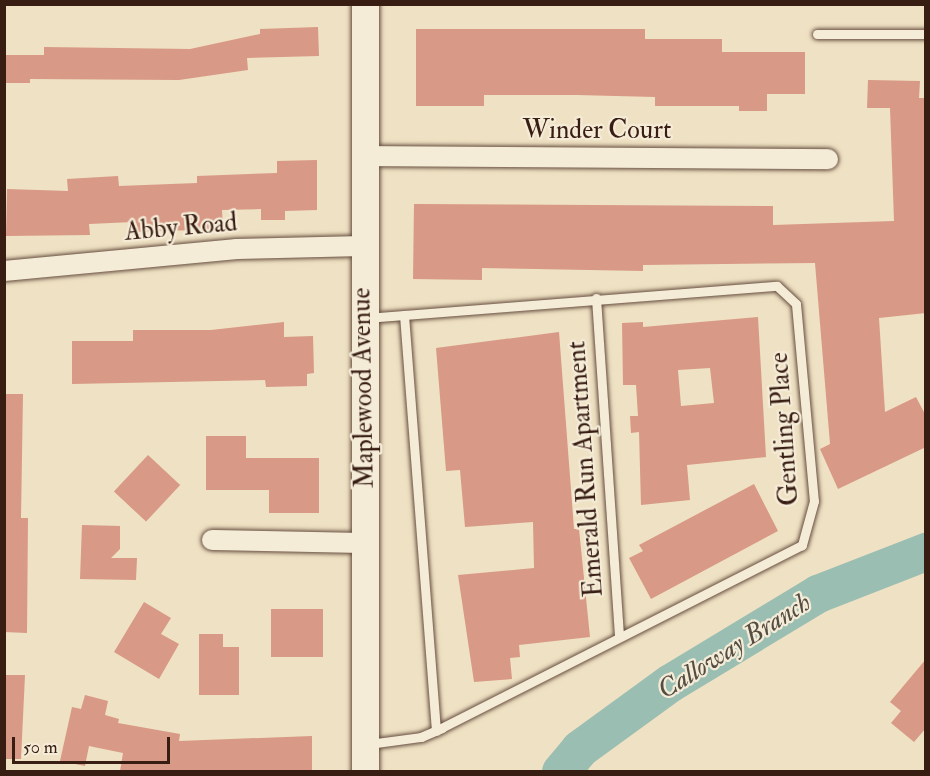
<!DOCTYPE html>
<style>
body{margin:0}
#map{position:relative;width:930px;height:776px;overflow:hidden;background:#efe1c3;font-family:"IM FELL Double Pica",serif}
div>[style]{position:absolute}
.river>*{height:38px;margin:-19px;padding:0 19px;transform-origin:19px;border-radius:19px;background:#9abeb2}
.building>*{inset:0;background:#d89986;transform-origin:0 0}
.roads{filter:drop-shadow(0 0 2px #664e3f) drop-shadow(0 0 2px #664e3f)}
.lane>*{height:9px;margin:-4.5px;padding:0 4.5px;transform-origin:4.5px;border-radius:4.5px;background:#f5ecd8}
.street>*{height:20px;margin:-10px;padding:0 10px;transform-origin:10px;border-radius:10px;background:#f5ecd8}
.secondary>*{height:27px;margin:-13.5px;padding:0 13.5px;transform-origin:13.5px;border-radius:13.5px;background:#f5ecd8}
span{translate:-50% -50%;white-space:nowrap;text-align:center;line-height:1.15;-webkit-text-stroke:4.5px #f5ecd8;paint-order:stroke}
.street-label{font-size:26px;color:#381d13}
.water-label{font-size:27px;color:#554d43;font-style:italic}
.frame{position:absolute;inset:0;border:6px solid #381d13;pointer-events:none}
.scale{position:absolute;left:12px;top:737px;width:158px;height:27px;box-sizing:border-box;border:3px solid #381d13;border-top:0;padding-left:8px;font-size:18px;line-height:21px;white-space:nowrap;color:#381d13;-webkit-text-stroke:4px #f5ecd8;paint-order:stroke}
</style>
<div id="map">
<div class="river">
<div style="left:561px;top:772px;width:30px;rotate:-50deg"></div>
<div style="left:580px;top:749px;width:112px;rotate:-36deg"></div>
<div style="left:671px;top:683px;width:172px;rotate:-31.2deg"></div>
<div style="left:818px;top:594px;width:116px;rotate:-21.3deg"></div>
</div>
<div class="building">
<div style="clip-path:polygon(318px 27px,319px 56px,247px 58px,248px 70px,179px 80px,30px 79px,30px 83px,4px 83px,4px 55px,44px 55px,44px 47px,190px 49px,260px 34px,260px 29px)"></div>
<div style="clip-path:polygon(416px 29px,645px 29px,645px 39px,722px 39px,722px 52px,805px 52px,805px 94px,767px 94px,767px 111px,739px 111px,739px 106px,655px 106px,655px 97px,577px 95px,484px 95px,484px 106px,416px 106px)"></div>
<div style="clip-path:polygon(868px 80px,920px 81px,919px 98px,926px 98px,926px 313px,879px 318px,885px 412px,916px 397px,926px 416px,926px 447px,838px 489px,820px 449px,830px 444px,815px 263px,643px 265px,643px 271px,482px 268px,482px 280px,413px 279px,414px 204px,773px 206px,773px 225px,894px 221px,890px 108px,867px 108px)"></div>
<div style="clip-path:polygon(317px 160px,317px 210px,285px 211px,285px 220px,261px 220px,261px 209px,222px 210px,223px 229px,133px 232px,133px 222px,89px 224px,90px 235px,6px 236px,7px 189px,68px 191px,67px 179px,118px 176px,119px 186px,197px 183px,197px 176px,277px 173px,277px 161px)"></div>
<div style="clip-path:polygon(evenodd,758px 317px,766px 457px,687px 465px,690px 500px,641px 505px,639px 432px,631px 433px,630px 416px,638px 416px,636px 385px,623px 385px,622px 323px,643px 322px,643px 327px,758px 317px,710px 368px,714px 403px,681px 406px,678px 370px,710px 368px)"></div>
<div style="clip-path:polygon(284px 322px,284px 337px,313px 336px,314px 373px,307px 374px,307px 386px,266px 387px,265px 380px,72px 384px,72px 341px,133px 341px,133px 330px,211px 330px)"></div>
<div style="clip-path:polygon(559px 332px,574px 529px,579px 529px,590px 637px,519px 645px,520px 657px,510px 658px,512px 679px,474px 682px,458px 575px,534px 568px,533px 522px,465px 527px,460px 470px,446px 471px,436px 348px)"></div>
<div style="clip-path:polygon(4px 394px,23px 394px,21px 518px,28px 518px,27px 633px,4px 632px)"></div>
<div style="clip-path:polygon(206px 436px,246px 436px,246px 458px,319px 458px,319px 513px,269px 513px,269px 490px,206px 490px)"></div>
<div style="left:148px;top:455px;width:44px;height:50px;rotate:43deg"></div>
<div style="clip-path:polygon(754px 484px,778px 531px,651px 599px,629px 558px,643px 551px,639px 545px)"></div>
<div style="clip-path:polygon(82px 525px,120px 526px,120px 549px,111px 558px,137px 558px,136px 580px,80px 579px)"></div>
<div style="clip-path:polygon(144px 602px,171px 618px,161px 634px,179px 644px,159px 679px,114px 652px)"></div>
<div style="left:271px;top:609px;width:52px;height:48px"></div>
<div style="clip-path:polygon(199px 634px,223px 634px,223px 647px,239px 647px,239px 695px,199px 695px)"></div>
<div style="clip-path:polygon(926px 659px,926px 728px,914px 742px,891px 723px,901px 711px,890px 702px)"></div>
<div style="clip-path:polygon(4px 675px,25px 675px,21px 759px,4px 759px)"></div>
<div style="clip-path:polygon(85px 695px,108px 701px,105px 715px,119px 719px,118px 723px,180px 734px,179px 741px,312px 736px,312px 771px,120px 771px,123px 753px,89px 746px,85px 766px,60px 761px,72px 707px,81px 709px)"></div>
</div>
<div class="roads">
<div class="lane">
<div style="left:817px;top:34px;width:109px"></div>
<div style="left:596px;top:298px;width:339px;rotate:86.1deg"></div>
<div style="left:404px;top:315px;width:417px;rotate:85.6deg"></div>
<div style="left:366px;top:318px;width:412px;rotate:-4.5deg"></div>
<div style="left:777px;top:286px;width:26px;rotate:43deg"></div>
<div style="left:796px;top:304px;width:198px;rotate:84.8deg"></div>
<div style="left:814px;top:501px;width:46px;rotate:105.3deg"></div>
<div style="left:802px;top:545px;width:404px;rotate:153.1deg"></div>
<div style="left:442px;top:728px;width:23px;rotate:157deg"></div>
<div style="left:421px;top:737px;width:52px;rotate:172.3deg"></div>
</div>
<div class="street">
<div style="left:366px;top:156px;width:462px;rotate:0.4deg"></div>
<div style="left:4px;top:271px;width:234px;rotate:-5.4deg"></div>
<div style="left:237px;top:249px;width:126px;rotate:-1.4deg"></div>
<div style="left:212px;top:540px;width:153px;rotate:1.1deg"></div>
</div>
<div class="secondary">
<div style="left:365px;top:772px;width:768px;rotate:-90deg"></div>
</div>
</div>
<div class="street-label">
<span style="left:597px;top:131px">Winder Court</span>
<span style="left:181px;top:228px;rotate:-5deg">Abby Road</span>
<span style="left:364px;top:388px;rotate:-91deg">Maplewood Avenue</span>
<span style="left:785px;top:429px;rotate:-94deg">Gentling Place</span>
<span style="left:586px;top:469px;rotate:-94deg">Emerald Run Apartment</span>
</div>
<div class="water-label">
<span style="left:734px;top:646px;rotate:-32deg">Calloway Branch</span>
</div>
<div class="frame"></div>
<div class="scale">50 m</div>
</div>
